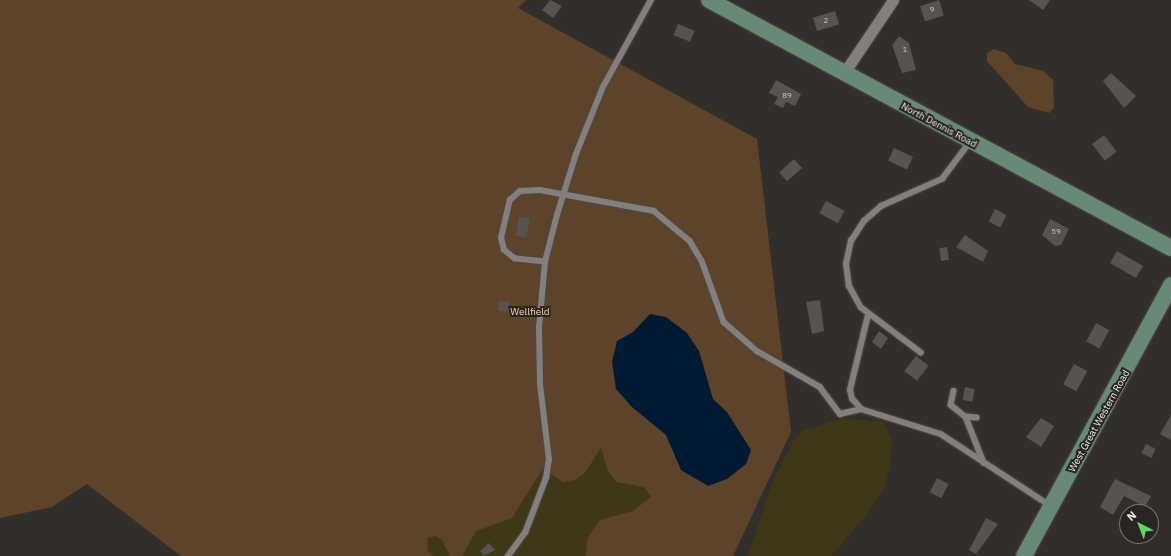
<!DOCTYPE html>
<style>
body{margin:0}
#map{position:relative;width:1171px;height:556px;overflow:hidden;background:#322f2b;font-family:"IBM Plex Sans",sans-serif}
div>[style]{position:absolute}
.green>*{inset:0;background:#5d432a}
.sand>*{inset:0;background:#3f3716}
.water>*{inset:0;background:#001a32}
.building>*{inset:0;background:#575350;transform-origin:0 0}
.roads{filter:drop-shadow(0 0 1px #4d4b48) drop-shadow(0 0 1px #4d4b48)}
.lane>*{height:5.5px;margin:-2.75px;padding:0 2.75px;transform-origin:2.75px;border-radius:2.75px;background:#847f7c}
.street>*{height:11px;margin:-5.5px;padding:0 5.5px;transform-origin:5.5px;border-radius:5.5px;background:#847f7c}
.secondary>*{height:16px;margin:-8px;padding:0 8px;transform-origin:8px;border-radius:8px;background:#688974}
span{translate:-50% -50%;white-space:nowrap;text-align:center;line-height:1.15;-webkit-text-stroke:4px #282522;paint-order:stroke}
.number-label{font-size:8px;color:#cac7c5}
.number-label span{-webkit-text-stroke-width:0}
.street-label{font-size:10px;color:#f0eeec}
.park-label{font-size:10px;color:#fed3ab}
.north{position:absolute;left:1119px;top:504px;width:40px;height:40px;box-sizing:border-box;background:#282522;border:1px solid #787573;border-radius:50%;rotate:318deg;font-size:11px;font-weight:700;line-height:16px;text-align:center;color:#f0eeec}
.north::after{content:'';display:block;margin:auto;width:14px;height:18px;background:#65d467;clip-path:polygon(50% 0,100% 100%,50% 72%,0 100%)}
</style>
<div id="map">
<div class="green">
<div style="clip-path:polygon(0 0,526px 0,518px 8px,757px 139px,791px 432px,733px 556px,181px 556px,87px 484px,52px 507px,0 518px)"></div>
<div style="clip-path:polygon(994px 49px,1006px 53px,1015px 64px,1043px 71px,1053px 80px,1054px 107px,1049px 113px,1028px 107px,987px 61px,987px 53px)"></div>
</div>
<div class="sand">
<div style="clip-path:polygon(843px 418px,884px 422px,893px 443px,886px 485px,865px 517px,831px 556px,748px 556px,773px 481px,793px 441px,802px 431px)"></div>
<div style="clip-path:polygon(601px 448px,608px 471px,616px 482px,644px 487px,651px 497px,633px 511px,600px 520px,587px 539px,586px 556px,462px 556px,476px 531px,512px 518px,543px 468px,563px 482px,575px 480px,584px 474px)"></div>
<div style="clip-path:polygon(436px 536px,442px 540px,450px 556px,433px 556px,428px 551px,427px 538px)"></div>
</div>
<div class="water">
<div style="clip-path:polygon(650px 314px,666px 317px,687px 333px,699px 351px,713px 399px,727px 412px,751px 450px,746px 464px,727px 479px,708px 486px,681px 470px,666px 435px,632px 407px,616px 389px,612px 362px,617px 341px,633px 332px)"></div>
</div>
<div class="building">
<div style="clip-path:polygon(550px 0,562px 6px,553px 18px,542px 10px)"></div>
<div style="left:939px;top:0;width:16px;height:20px;rotate:72deg"></div>
<div style="clip-path:polygon(1029px 0,1050px 0,1043px 10px)"></div>
<div style="left:835px;top:11px;width:14px;height:23px;rotate:73deg"></div>
<div style="left:678px;top:24px;width:18px;height:12px;rotate:22deg"></div>
<div style="clip-path:polygon(899px 36px,909px 43px,916px 70px,902px 73px,892px 45px)"></div>
<div style="clip-path:polygon(1111px 73px,1136px 96px,1124px 108px,1103px 81px)"></div>
<div style="clip-path:polygon(776px 80px,801px 94px,795px 106px,786px 102px,783px 108px,774px 104px,778px 97px,769px 93px)"></div>
<div style="left:1104px;top:135px;width:21px;height:15px;rotate:53deg"></div>
<div style="left:894px;top:148px;width:21px;height:14px;rotate:25deg"></div>
<div style="left:794px;top:159px;width:12px;height:20px;rotate:48deg"></div>
<div style="left:826px;top:201px;width:21px;height:14px;rotate:28deg"></div>
<div style="left:995px;top:209px;width:13px;height:14px;rotate:27deg"></div>
<div style="left:519px;top:217px;width:11px;height:19px;rotate:10deg"></div>
<div style="clip-path:polygon(1050px 219px,1069px 229px,1061px 245px,1055px 246px,1042px 235px)"></div>
<div style="clip-path:polygon(965px 235px,988px 251px,983px 262px,956px 247px)"></div>
<div style="left:947px;top:247px;width:13px;height:8px;rotate:81deg"></div>
<div style="left:1117px;top:251px;width:30px;height:14px;rotate:30deg"></div>
<div style="clip-path:polygon(820px 300px,824px 331px,812px 334px,806px 302px)"></div>
<div style="clip-path:polygon(499px 301px,509px 301px,509px 312px,498px 311px)"></div>
<div style="left:1096px;top:323px;width:15px;height:21px;rotate:28deg"></div>
<div style="clip-path:polygon(879px 331px,888px 338px,881px 349px,872px 342px)"></div>
<div style="left:916px;top:356px;width:16px;height:19px;rotate:38deg"></div>
<div style="left:1074px;top:364px;width:15px;height:23px;rotate:28deg"></div>
<div style="left:965px;top:387px;width:10px;height:13px;rotate:11deg"></div>
<div style="clip-path:polygon(1171px 415px,1171px 440px,1160px 434px)"></div>
<div style="clip-path:polygon(1041px 418px,1054px 426px,1041px 447px,1026px 437px)"></div>
<div style="left:1146px;top:444px;width:11px;height:10px;rotate:27deg"></div>
<div style="left:937px;top:478px;width:13px;height:16px;rotate:27deg"></div>
<div style="clip-path:polygon(1115px 479px,1151px 496px,1145px 507px,1124px 496px,1113px 515px,1100px 507px)"></div>
<div style="clip-path:polygon(986px 518px,998px 524px,976px 554px,969px 550px)"></div>
<div style="clip-path:polygon(489px 543px,495px 550px,484px 556px,480px 551px)"></div>
</div>
<div class="roads">
<div class="lane">
<div style="left:545px;top:262px;width:30px;rotate:-174deg"></div>
<div style="left:515px;top:259px;width:14px;rotate:-141deg"></div>
<div style="left:504px;top:250px;width:12px;rotate:-104deg"></div>
<div style="left:501px;top:238px;width:39px;rotate:-77deg"></div>
<div style="left:510px;top:200px;width:13px;rotate:-42deg"></div>
<div style="left:520px;top:191px;width:20px;rotate:-3deg"></div>
<div style="left:540px;top:190px;width:116px;rotate:10.4deg"></div>
<div style="left:654px;top:211px;width:47px;rotate:39.8deg"></div>
<div style="left:690px;top:241px;width:23px;rotate:59deg"></div>
<div style="left:702px;top:261px;width:65px;rotate:70.2deg"></div>
<div style="left:724px;top:322px;width:44px;rotate:41.3deg"></div>
<div style="left:757px;top:351px;width:73px;rotate:29.7deg"></div>
<div style="left:820px;top:387px;width:34px;rotate:53deg"></div>
<div style="left:840px;top:414px;width:22px;rotate:-13deg"></div>
<div style="left:861px;top:409px;width:84px;rotate:17.4deg"></div>
<div style="left:941px;top:434px;width:131px;rotate:33.2deg"></div>
<div style="left:921px;top:353px;width:75px;rotate:-143.1deg"></div>
<div style="left:861px;top:308px;width:25px;rotate:-119deg"></div>
<div style="left:849px;top:286px;width:22px;rotate:-98deg"></div>
<div style="left:846px;top:264px;width:24px;rotate:-78deg"></div>
<div style="left:851px;top:241px;width:24px;rotate:-57deg"></div>
<div style="left:864px;top:221px;width:23px;rotate:-41deg"></div>
<div style="left:881px;top:206px;width:67px;rotate:-23.9deg"></div>
<div style="left:942px;top:179px;width:46px;rotate:-52.9deg"></div>
<div style="left:954px;top:391px;width:14px;rotate:102deg"></div>
<div style="left:951px;top:405px;width:19px;rotate:39deg"></div>
<div style="left:861px;top:409px;width:13px;rotate:-132deg"></div>
<div style="left:852px;top:399px;width:9px;rotate:-103deg"></div>
<div style="left:850px;top:390px;width:77px;rotate:-76.5deg"></div>
<div style="left:977px;top:418px;width:11px;rotate:-175deg"></div>
<div style="left:966px;top:417px;width:49px;rotate:68.6deg"></div>
<div style="left:508px;top:556px;width:29px;rotate:-54deg"></div>
<div style="left:525px;top:533px;width:59px;rotate:-69.1deg"></div>
<div style="left:546px;top:478px;width:18px;rotate:-81deg"></div>
<div style="left:549px;top:460px;width:77px;rotate:-96.8deg"></div>
<div style="left:540px;top:384px;width:56px;rotate:-91deg"></div>
<div style="left:539px;top:328px;width:66px;rotate:-84.8deg"></div>
<div style="left:545px;top:262px;width:49px;rotate:-75.7deg"></div>
<div style="left:557px;top:215px;width:64px;rotate:-72.7deg"></div>
<div style="left:576px;top:154px;width:72px;rotate:-68.1deg"></div>
<div style="left:603px;top:87px;width:99px;rotate:-61.1deg"></div>
</div>
<div class="street">
<div style="left:844px;top:73px;width:88px;rotate:-56.1deg"></div>
</div>
<div class="secondary">
<div style="left:709px;top:0;width:524px;rotate:28.23deg"></div>
<div style="left:1024px;top:556px;width:308px;rotate:-61.5deg"></div>
</div>
</div>
<div class="number-label">
<span style="left:932px;top:10px">9</span>
<span style="left:826px;top:21px">2</span>
<span style="left:905px;top:50px">1</span>
<span style="left:787px;top:96px">89</span>
<span style="left:1056px;top:232px">59</span>
</div>
<div class="street-label">
<span style="left:939px;top:125px;rotate:28deg">North Dennis Road</span>
<span style="left:1099px;top:421px;rotate:-61deg">West Great Western Road</span>
</div>
<div class="park-label">
<span style="left:530px;top:312px">Wellfield</span>
</div>
<div class="north">N</div>
</div>
